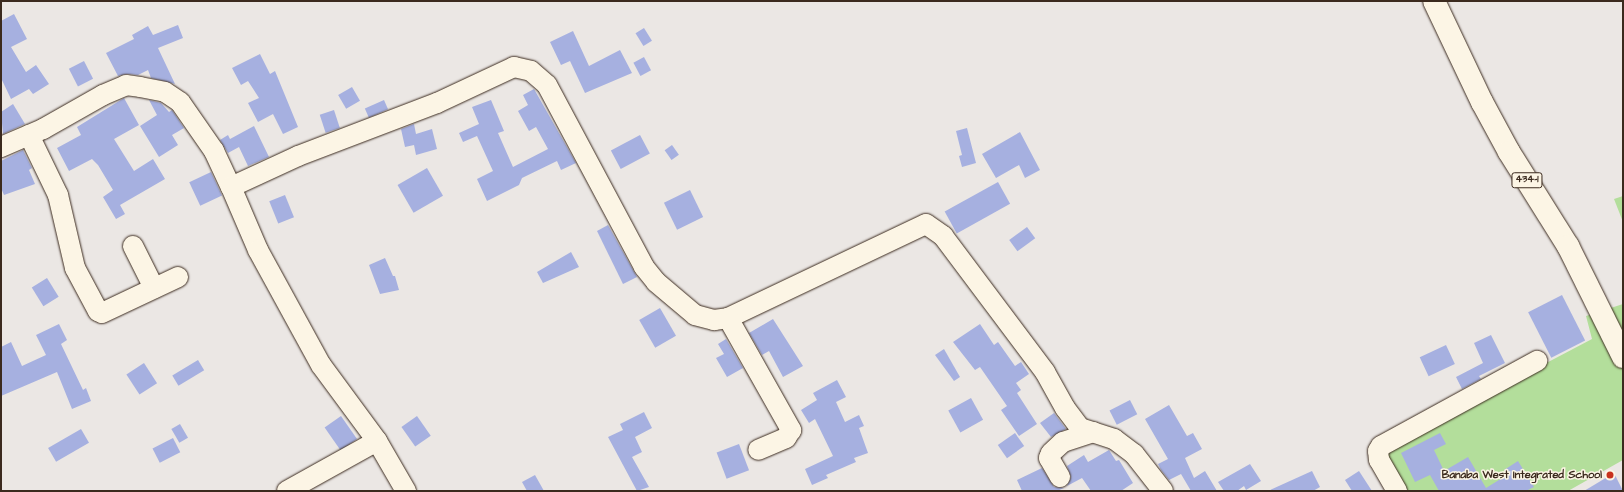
<!DOCTYPE html>
<style>
body{margin:0}
#map{position:relative;width:1624px;height:492px;overflow:hidden;background:#ebe7e4;font-family:"Architects Daughter",sans-serif}
div>[style]{position:absolute}
.green>*{inset:0;background:#b3de9b}
.building>*{inset:0;background:#a6b0e0;transform-origin:0 0}
.roads{filter:drop-shadow(0 0 1px #3b2a1e) drop-shadow(0 0 1px #3b2a1e)}
.minor>*{height:20px;margin:-10px;padding:0 10px;transform-origin:10px;border-radius:10px;background:#fcf5e5}
.major>*{height:22px;margin:-11px;padding:0 11px;transform-origin:11px;border-radius:11px;background:#fcf5e5}
.dots>*{width:11px;height:11px;translate:-50% -50%;box-sizing:border-box;border:2px solid #fcf5e5;border-radius:50%}
span{translate:-50% -50%;white-space:nowrap;text-align:center;line-height:1.15;-webkit-text-stroke:3px #fcf5e5;paint-order:stroke}
.shield-label span{padding:1px 3px;background:#fcf5e5;border:1px solid;border-radius:3px;-webkit-text-stroke-width:0}
.shield-label{font-size:10px;color:#3b2a1e;font-weight:700}
.poi-label{font-size:11px;color:#3b2a1e;font-weight:700}
.right{translate:-100% -50%;text-align:right}
.frame{position:absolute;inset:0;border:2px solid #3b2a1e;pointer-events:none}
</style>
<div id="map">
<div class="green">
<div style="clip-path:polygon(1623px 196px,1623px 222px,1614px 199px)"></div>
<div style="clip-path:polygon(1623px 304px,1623px 460px,1568px 491px,1408px 491px,1383px 449px,1592px 339px,1586px 316px)"></div>
</div>
<div class="building">
<div style="clip-path:polygon(14px 14px,27px 39px,11px 47px,26px 72px,36px 65px,49px 84px,33px 94px,29px 89px,11px 99px,1px 78px,1px 21px)"></div>
<div style="clip-path:polygon(178px 25px,183px 38px,158px 48px,175px 84px,151px 78px,148px 70px,138px 75px,127px 74px,118px 76px,106px 53px,134px 39px,132px 35px,148px 26px,153px 35px)"></div>
<div style="left:644px;top:28px;width:15px;height:10px;rotate:58deg"></div>
<div style="clip-path:polygon(573px 31px,589px 66px,620px 50px,632px 73px,585px 93px,570px 61px,561px 65px,550px 42px)"></div>
<div style="clip-path:polygon(260px 54px,270px 74px,275px 71px,298px 127px,283px 134px,273px 114px,258px 122px,248px 103px,259px 98px,248px 81px,241px 85px,232px 68px)"></div>
<div style="left:644px;top:57px;width:15px;height:12px;rotate:62deg"></div>
<div style="left:84px;top:61px;width:20px;height:17px;rotate:63deg"></div>
<div style="left:352px;top:87px;width:16px;height:16px;rotate:60deg"></div>
<div style="clip-path:polygon(534px 89px,576px 163px,561px 170px,557px 161px,522px 178px,519px 185px,487px 201px,477px 179px,493px 171px,477px 136px,463px 142px,459px 133px,479px 124px,472px 107px,491px 100px,504px 131px,498px 133px,513px 167px,548px 149px,536px 127px,529px 131px,518px 111px,528px 105px,523px 95px)"></div>
<div style="clip-path:polygon(124px 98px,139px 125px,114px 139px,134px 171px,153px 159px,165px 179px,120px 205px,125px 214px,116px 219px,103px 197px,113px 190px,98px 165px,92px 159px,69px 171px,57px 148px,81px 135px,77px 127px)"></div>
<div style="clip-path:polygon(149px 100px,161px 103px,169px 112px,172px 110px,184px 128px,172px 135px,178px 145px,159px 157px,140px 126px,157px 115px)"></div>
<div style="left:384px;top:100px;width:10px;height:21px;rotate:66deg"></div>
<div style="clip-path:polygon(13px 104px,25px 124px,3px 134px,1px 112px)"></div>
<div style="left:334px;top:110px;width:19px;height:15px;rotate:72deg"></div>
<div style="clip-path:polygon(414px 124px,416px 134px,432px 129px,437px 149px,416px 155px,414px 145px,405px 147px,401px 129px)"></div>
<div style="clip-path:polygon(254px 126px,269px 157px,248px 166px,239px 147px,228px 153px,220px 140px,228px 135px,230px 139px)"></div>
<div style="clip-path:polygon(967px 128px,976px 163px,962px 167px,959px 156px,962px 155px,956px 131px)"></div>
<div style="clip-path:polygon(1020px 132px,1040px 170px,1025px 178px,1019px 165px,996px 178px,982px 154px)"></div>
<div style="left:640px;top:135px;width:21px;height:33px;rotate:62deg"></div>
<div style="left:672px;top:145px;width:12px;height:9px;rotate:55deg"></div>
<div style="clip-path:polygon(23px 150px,32px 168px,29px 170px,35px 184px,4px 195px,1px 188px,1px 161px)"></div>
<div style="left:427px;top:168px;width:32px;height:34px;rotate:60deg"></div>
<div style="left:211px;top:172px;width:26px;height:24px;rotate:65deg"></div>
<div style="left:998px;top:182px;width:25px;height:61px;rotate:61deg"></div>
<div style="left:690px;top:190px;width:30px;height:29px;rotate:64deg"></div>
<div style="left:285px;top:195px;width:24px;height:17px;rotate:68deg"></div>
<div style="clip-path:polygon(608px 225px,637px 277px,623px 284px,597px 231px)"></div>
<div style="left:1027px;top:227px;width:14px;height:22px;rotate:54deg"></div>
<div style="clip-path:polygon(571px 252px,579px 267px,543px 283px,537px 272px)"></div>
<div style="clip-path:polygon(385px 258px,393px 276px,395px 276px,399px 290px,380px 294px,369px 265px)"></div>
<div style="left:47px;top:278px;width:22px;height:18px;rotate:58deg"></div>
<div style="left:1562px;top:295px;width:51px;height:38px;rotate:63deg"></div>
<div style="left:660px;top:308px;width:32px;height:24px;rotate:60deg"></div>
<div style="clip-path:polygon(773px 319px,803px 366px,783px 377px,769px 351px,762px 355px,749px 333px)"></div>
<div style="clip-path:polygon(59px 324px,67px 340px,61px 344px,83px 390px,86px 388px,91px 401px,72px 409px,57px 372px,1px 396px,1px 347px,11px 342px,22px 366px,46px 355px,36px 335px)"></div>
<div style="clip-path:polygon(980px 324px,994px 345px,998px 342px,1015px 366px,1021px 362px,1029px 374px,1016px 383px,1021px 390px,1017px 393px,1037px 424px,1019px 436px,1001px 410px,1007px 406px,980px 367px,975px 370px,953px 342px)"></div>
<div style="clip-path:polygon(1491px 335px,1505px 363px,1479px 376px,1481px 379px,1462px 389px,1456px 377px,1483px 363px,1474px 343px)"></div>
<div style="clip-path:polygon(726px 339px,743px 368px,727px 377px,716px 358px,724px 354px,718px 344px)"></div>
<div style="left:1446px;top:345px;width:21px;height:29px;rotate:65deg"></div>
<div style="clip-path:polygon(944px 349px,960px 377px,954px 381px,935px 355px)"></div>
<div style="left:198px;top:360px;width:12px;height:30px;rotate:59deg"></div>
<div style="left:144px;top:363px;width:24px;height:21px;rotate:57deg"></div>
<div style="clip-path:polygon(837px 380px,846px 397px,836px 402px,845px 422px,859px 415px,864px 426px,859px 428px,868px 453px,854px 458px,856px 462px,826px 475px,828px 478px,812px 485px,805px 469px,833px 456px,815px 419px,809px 423px,801px 410px,817px 400px,813px 393px)"></div>
<div style="left:971px;top:398px;width:25px;height:26px;rotate:61deg"></div>
<div style="left:1130px;top:400px;width:16px;height:23px;rotate:63deg"></div>
<div style="clip-path:polygon(1169px 405px,1187px 436px,1193px 433px,1202px 449px,1185px 458px,1194px 478px,1205px 471px,1217px 491px,1191px 491px,1181px 474px,1169px 480px,1161px 470px,1158px 464px,1168px 459px,1145px 419px)"></div>
<div style="clip-path:polygon(644px 412px,652px 428px,635px 437px,642px 452px,632px 457px,649px 487px,637px 491px,608px 437px,623px 430px,620px 424px)"></div>
<div style="clip-path:polygon(1054px 413px,1066px 429px,1051px 437px,1040px 423px)"></div>
<div style="left:341px;top:416px;width:28px;height:20px;rotate:55deg"></div>
<div style="left:417px;top:416px;width:24px;height:19px;rotate:55deg"></div>
<div style="left:180px;top:424px;width:16px;height:10px;rotate:60deg"></div>
<div style="left:81px;top:429px;width:16px;height:38px;rotate:60deg"></div>
<div style="left:1015px;top:433px;width:16px;height:21px;rotate:55deg"></div>
<div style="clip-path:polygon(1440px 433px,1446px 444px,1434px 450px,1444px 471px,1468px 457px,1486px 488px,1507px 475px,1504px 470px,1518px 461px,1534px 487px,1526px 491px,1439px 491px,1430px 475px,1415px 482px,1401px 453px)"></div>
<div style="left:173px;top:438px;width:16px;height:23px;rotate:63deg"></div>
<div style="left:739px;top:444px;width:28px;height:24px;rotate:69deg"></div>
<div style="clip-path:polygon(1109px 450px,1116px 461px,1119px 460px,1133px 483px,1121px 491px,1091px 491px,1082px 478px,1067px 486px,1071px 477px,1067px 466px,1084px 455px,1088px 462px)"></div>
<div style="clip-path:polygon(1250px 464px,1261px 481px,1246px 490px,1244px 486px,1237px 491px,1224px 491px,1218px 482px)"></div>
<div style="clip-path:polygon(1042px 468px,1054px 487px,1064px 488px,1057px 491px,1022px 491px,1017px 480px)"></div>
<div style="clip-path:polygon(1312px 471px,1320px 487px,1313px 491px,1268px 491px)"></div>
<div style="clip-path:polygon(1359px 471px,1372px 491px,1352px 491px,1345px 480px)"></div>
<div style="clip-path:polygon(1614px 473px,1623px 491px,1584px 491px)"></div>
<div style="clip-path:polygon(535px 475px,544px 491px,527px 491px,522px 482px)"></div>
</div>
<div class="roads">
<div class="minor">
<div style="left:29px;top:135px;width:67px;rotate:64.2deg"></div>
<div style="left:58px;top:195px;width:75px;rotate:76.9deg"></div>
<div style="left:75px;top:268px;width:49px;rotate:61.9deg"></div>
<div style="left:98px;top:311px;width:4px;rotate:27deg"></div>
<div style="left:102px;top:313px;width:84px;rotate:-25.3deg"></div>
<div style="left:1px;top:147px;width:46px;rotate:-23.2deg"></div>
<div style="left:43px;top:129px;width:69px;rotate:-29.5deg"></div>
<div style="left:103px;top:95px;width:25px;rotate:-23deg"></div>
<div style="left:126px;top:85px;width:14px;rotate:8deg"></div>
<div style="left:140px;top:87px;width:25px;rotate:11deg"></div>
<div style="left:165px;top:92px;width:18px;rotate:34deg"></div>
<div style="left:180px;top:102px;width:60px;rotate:55.2deg"></div>
<div style="left:214px;top:151px;width:40px;rotate:65deg"></div>
<div style="left:231px;top:187px;width:74px;rotate:-24.8deg"></div>
<div style="left:298px;top:156px;width:149px;rotate:-20.9deg"></div>
<div style="left:437px;top:103px;width:85px;rotate:-25.1deg"></div>
<div style="left:514px;top:67px;width:17px;rotate:13deg"></div>
<div style="left:531px;top:71px;width:21px;rotate:41deg"></div>
<div style="left:547px;top:85px;width:206px;rotate:61.9deg"></div>
<div style="left:644px;top:267px;width:19px;rotate:51deg"></div>
<div style="left:656px;top:282px;width:51px;rotate:40.2deg"></div>
<div style="left:695px;top:315px;width:20px;rotate:15deg"></div>
<div style="left:714px;top:320px;width:14px;rotate:-8deg"></div>
<div style="left:728px;top:318px;width:219px;rotate:-25.4deg"></div>
<div style="left:926px;top:224px;width:21px;rotate:35deg"></div>
<div style="left:943px;top:236px;width:170px;rotate:53.1deg"></div>
<div style="left:1045px;top:372px;width:41px;rotate:60.9deg"></div>
<div style="left:1065px;top:408px;width:25px;rotate:53deg"></div>
<div style="left:1080px;top:428px;width:36px;rotate:18deg"></div>
<div style="left:1114px;top:439px;width:25px;rotate:37deg"></div>
<div style="left:1134px;top:454px;width:47px;rotate:51.9deg"></div>
<div style="left:231px;top:187px;width:69px;rotate:66.8deg"></div>
<div style="left:258px;top:250px;width:131px;rotate:61.3deg"></div>
<div style="left:321px;top:365px;width:94px;rotate:53.6deg"></div>
<div style="left:377px;top:441px;width:58px;rotate:59.9deg"></div>
<div style="left:133px;top:246px;width:47px;rotate:63.4deg"></div>
<div style="left:728px;top:318px;width:129px;rotate:60.6deg"></div>
<div style="left:791px;top:430px;width:9px;rotate:122deg"></div>
<div style="left:786px;top:438px;width:30px;rotate:157deg"></div>
<div style="left:1060px;top:477px;width:22px;rotate:-120deg"></div>
<div style="left:1049px;top:458px;width:5px;rotate:-68deg"></div>
<div style="left:1051px;top:453px;width:16px;rotate:-43deg"></div>
<div style="left:1063px;top:442px;width:32px;rotate:-18deg"></div>
<div style="left:287px;top:491px;width:103px;rotate:-29.1deg"></div>
<div style="left:1397px;top:491px;width:36px;rotate:-120deg"></div>
<div style="left:1379px;top:460px;width:9px;rotate:-96deg"></div>
<div style="left:1378px;top:451px;width:6px;rotate:-59deg"></div>
<div style="left:1381px;top:446px;width:178px;rotate:-28.6deg"></div>
</div>
<div class="major">
<div style="left:1434px;top:1px;width:112px;rotate:64.6deg"></div>
<div style="left:1482px;top:102px;width:57px;rotate:61.6deg"></div>
<div style="left:1509px;top:152px;width:111px;rotate:57.9deg"></div>
<div style="left:1568px;top:246px;width:124px;rotate:63.6deg"></div>
</div>
</div>
<div class="dots">
<div style="left:1610px;top:475px;background:#c8321e"></div>
</div>
<div class="shield-label">
<span style="left:1527px;top:180px">434-1</span>
</div>
<div class="poi-label">
<span class="right" style="left:1602px;top:475px">Banaba West Integrated School</span>
</div>
<div class="frame"></div>
</div>
